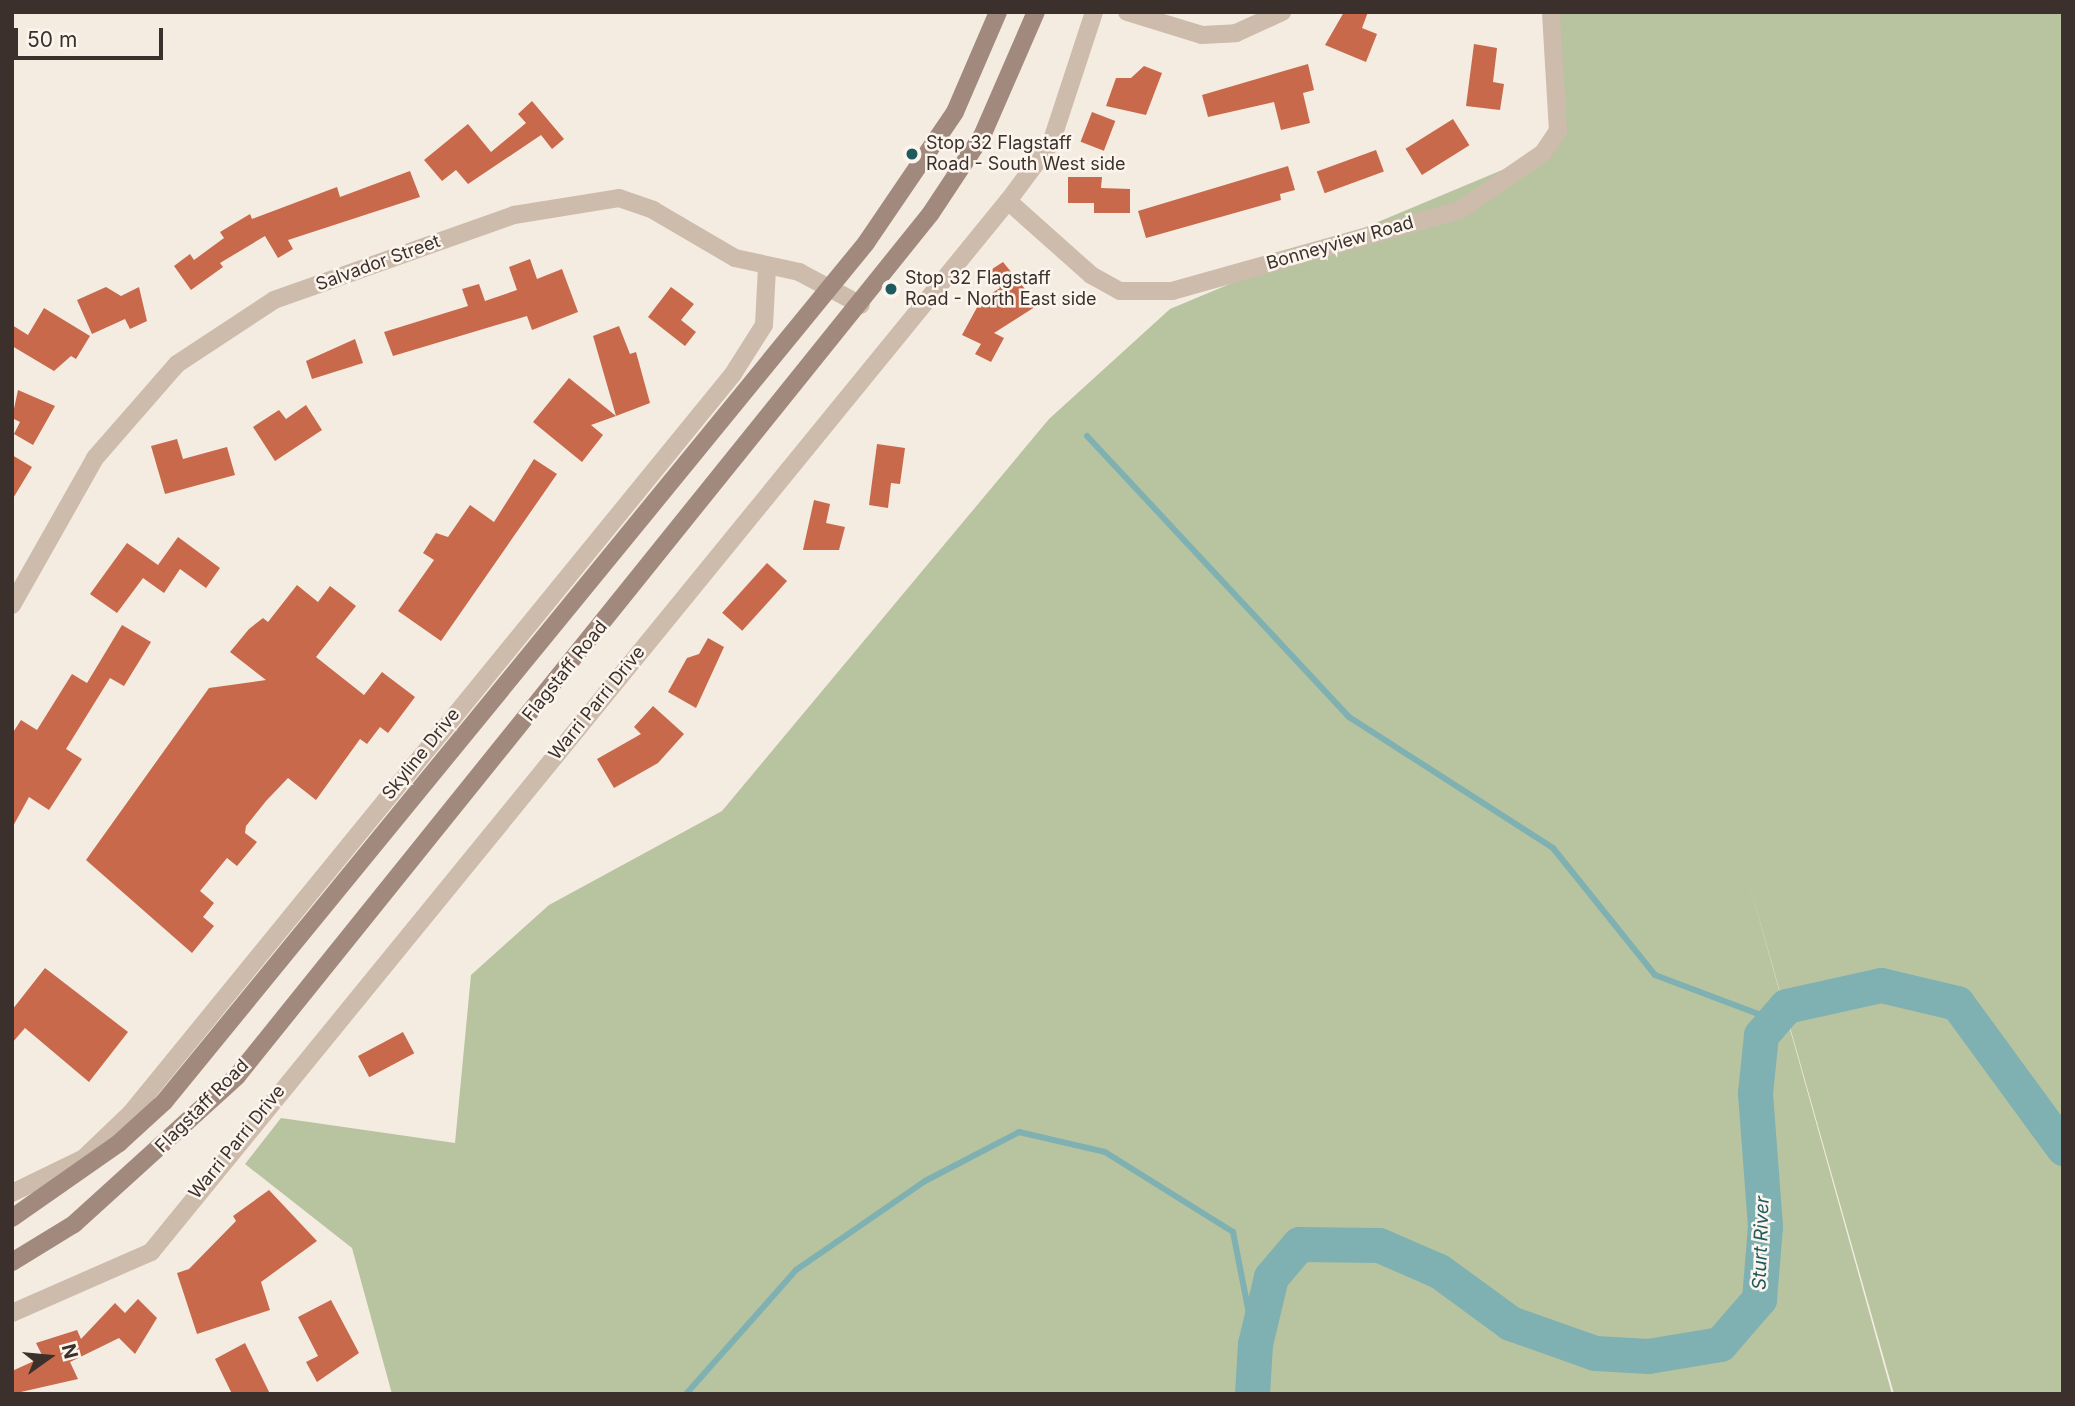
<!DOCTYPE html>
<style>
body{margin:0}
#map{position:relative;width:2075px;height:1406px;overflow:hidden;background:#f4ebe1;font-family:Inter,sans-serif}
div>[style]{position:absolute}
.green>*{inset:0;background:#b8c4a0}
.stream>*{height:6px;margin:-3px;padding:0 3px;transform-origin:3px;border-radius:3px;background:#7fb0b2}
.river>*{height:35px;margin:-17.5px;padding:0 17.5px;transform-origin:17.5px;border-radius:17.5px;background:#7fb0b2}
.building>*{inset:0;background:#c8694b;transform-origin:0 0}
.street>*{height:18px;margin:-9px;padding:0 9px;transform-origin:9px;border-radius:9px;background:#cdbbac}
.secondary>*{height:18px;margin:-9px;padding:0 9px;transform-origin:9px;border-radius:9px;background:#a18a7d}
.dots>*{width:19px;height:19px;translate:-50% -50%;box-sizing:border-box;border:4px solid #fbf5ee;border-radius:50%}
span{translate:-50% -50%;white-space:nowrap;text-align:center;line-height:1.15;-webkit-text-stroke:5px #fbf5ee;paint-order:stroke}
.poi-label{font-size:18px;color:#3b302b}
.left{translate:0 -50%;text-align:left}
.street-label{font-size:18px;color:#3b302b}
.water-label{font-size:19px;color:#1f5a5e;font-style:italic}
.frame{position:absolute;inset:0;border:14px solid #3b302b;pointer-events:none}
.north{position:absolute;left:14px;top:1322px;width:70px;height:70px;-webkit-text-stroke:5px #fbf5ee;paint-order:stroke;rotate:75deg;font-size:19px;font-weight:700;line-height:28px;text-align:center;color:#3b302b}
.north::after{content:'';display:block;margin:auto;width:24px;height:32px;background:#3b302b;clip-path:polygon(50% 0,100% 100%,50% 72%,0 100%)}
.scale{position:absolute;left:14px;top:28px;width:149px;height:32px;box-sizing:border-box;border:4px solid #3b302b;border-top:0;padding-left:9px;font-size:21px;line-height:24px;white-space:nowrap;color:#3b302b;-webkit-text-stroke:5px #fbf5ee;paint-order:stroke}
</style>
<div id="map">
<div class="green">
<div style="clip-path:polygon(1553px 12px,2063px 12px,2063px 1394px,1894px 1394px,1748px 879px,1892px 1394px,392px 1394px,352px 1248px,245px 1164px,281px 1118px,455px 1143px,471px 975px,549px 905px,722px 811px,1049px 419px,1170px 309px,1543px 153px,1558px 131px)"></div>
</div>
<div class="stream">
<div style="left:1087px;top:436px;width:384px;rotate:47deg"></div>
<div style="left:1349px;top:717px;width:242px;rotate:32.7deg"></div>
<div style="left:1553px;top:848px;width:163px;rotate:51.2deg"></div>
<div style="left:1655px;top:975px;width:127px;rotate:20.7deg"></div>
<div style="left:686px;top:1394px;width:166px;rotate:-48.4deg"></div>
<div style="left:796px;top:1270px;width:157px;rotate:-34.6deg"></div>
<div style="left:925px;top:1181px;width:106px;rotate:-27.5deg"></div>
<div style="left:1019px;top:1132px;width:88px;rotate:13.1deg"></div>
<div style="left:1105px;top:1152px;width:151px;rotate:32deg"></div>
<div style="left:1233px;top:1232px;width:114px;rotate:78.9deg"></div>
</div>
<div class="river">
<div style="left:1252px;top:1394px;width:50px;rotate:-86.6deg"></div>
<div style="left:1255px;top:1344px;width:69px;rotate:-76.6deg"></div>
<div style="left:1271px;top:1277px;width:43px;rotate:-49.7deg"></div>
<div style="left:1299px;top:1244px;width:80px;rotate:0.7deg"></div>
<div style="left:1379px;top:1245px;width:65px;rotate:23.4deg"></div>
<div style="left:1439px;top:1271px;width:88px;rotate:36.2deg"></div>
<div style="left:1510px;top:1323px;width:90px;rotate:19.4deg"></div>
<div style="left:1595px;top:1353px;width:53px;rotate:3.2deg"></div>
<div style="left:1648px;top:1356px;width:73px;rotate:-9.5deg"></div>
<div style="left:1720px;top:1344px;width:60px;rotate:-49.1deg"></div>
<div style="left:1759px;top:1299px;width:73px;rotate:-85.3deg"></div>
<div style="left:1765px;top:1226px;width:133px;rotate:-94.3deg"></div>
<div style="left:1755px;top:1093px;width:58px;rotate:-84.1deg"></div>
<div style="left:1761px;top:1035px;width:38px;rotate:-49deg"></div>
<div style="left:1786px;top:1006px;width:97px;rotate:-12.5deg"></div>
<div style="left:1881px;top:985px;width:78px;rotate:13.3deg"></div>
<div style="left:1957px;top:1003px;width:180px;rotate:53.8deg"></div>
</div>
<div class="building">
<div style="clip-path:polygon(1344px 12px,1368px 12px,1362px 28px,1377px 34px,1366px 62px,1325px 45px)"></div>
<div style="clip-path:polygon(1474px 44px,1497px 48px,1493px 82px,1504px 84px,1500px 110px,1466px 106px)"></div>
<div style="clip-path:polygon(1308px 64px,1314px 90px,1303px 93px,1310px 123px,1281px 130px,1274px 102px,1208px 117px,1202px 95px)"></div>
<div style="clip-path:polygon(1144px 66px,1162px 73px,1146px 115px,1106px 106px,1116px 78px,1131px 78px)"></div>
<div style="clip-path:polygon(532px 101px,564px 139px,552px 149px,541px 135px,468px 184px,456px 170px,442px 181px,424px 160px,468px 124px,491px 152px,526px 123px,518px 114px)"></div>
<div style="left:1092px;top:112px;width:25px;height:32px;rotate:21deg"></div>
<div style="left:1453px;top:119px;width:31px;height:56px;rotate:58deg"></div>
<div style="left:1376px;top:150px;width:23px;height:63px;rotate:70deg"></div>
<div style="clip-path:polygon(1288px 166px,1295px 190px,1280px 194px,1281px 200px,1146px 238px,1138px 211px)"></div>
<div style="clip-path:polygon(410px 171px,420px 197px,288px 240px,293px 249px,278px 258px,265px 236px,220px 263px,223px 267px,191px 290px,174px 266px,190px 254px,194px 260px,224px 238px,220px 232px,250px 214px,252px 219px,337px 187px,340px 197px)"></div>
<div style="clip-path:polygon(1068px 177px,1102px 177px,1101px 188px,1130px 189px,1130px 213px,1094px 213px,1094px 203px,1068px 203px)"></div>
<div style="clip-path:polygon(530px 259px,537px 279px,562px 269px,578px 312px,532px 330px,527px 316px,393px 356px,384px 332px,468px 306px,462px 289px,479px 284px,485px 301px,517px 290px,509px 267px)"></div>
<div style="clip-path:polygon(1003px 262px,1038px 305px,994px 333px,1004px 338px,991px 362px,975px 354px,981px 344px,962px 335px,981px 300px,1000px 288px,989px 271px)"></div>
<div style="clip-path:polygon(106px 287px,121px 296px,139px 287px,147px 321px,130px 329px,125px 319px,92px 334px,77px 300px)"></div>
<div style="clip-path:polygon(671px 287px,694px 304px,681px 320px,696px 332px,685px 346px,648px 317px)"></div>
<div style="clip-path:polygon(44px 308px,90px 336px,76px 359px,71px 356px,54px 371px,12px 346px,12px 325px,28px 335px)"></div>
<div style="clip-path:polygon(619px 326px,630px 354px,636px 352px,650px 403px,616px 416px,593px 336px)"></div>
<div style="clip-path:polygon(355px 339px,363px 363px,312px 379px,306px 361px)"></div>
<div style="clip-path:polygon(569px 378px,616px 416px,591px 425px,603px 435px,582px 462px,533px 422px)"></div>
<div style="clip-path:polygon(18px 390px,55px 406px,33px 445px,14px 434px,20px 422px,12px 418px)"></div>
<div style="clip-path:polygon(306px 405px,322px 430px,275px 461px,253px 427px,279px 410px,286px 419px)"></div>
<div style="clip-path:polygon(177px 439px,183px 459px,227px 447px,235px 475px,165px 494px,151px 446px)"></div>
<div style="clip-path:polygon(877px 444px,905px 448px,900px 484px,891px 483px,888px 508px,869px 505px)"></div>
<div style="clip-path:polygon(12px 455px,32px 467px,12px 500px)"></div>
<div style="clip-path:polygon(534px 459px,557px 474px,441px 641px,398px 611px,434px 560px,423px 553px,436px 533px,448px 537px,470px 505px,494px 522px)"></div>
<div style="clip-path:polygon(814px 500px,830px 504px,826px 523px,845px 527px,839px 550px,803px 550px)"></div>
<div style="clip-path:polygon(178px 537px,220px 568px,206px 588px,180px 569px,164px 593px,143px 578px,117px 613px,90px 594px,127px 543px,158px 565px)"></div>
<div style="left:767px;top:563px;width:27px;height:67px;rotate:42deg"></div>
<div style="clip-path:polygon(297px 585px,318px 602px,330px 586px,356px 606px,316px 657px,364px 695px,382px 672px,415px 697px,388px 733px,380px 727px,367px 744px,360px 739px,316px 800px,288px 778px,266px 801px,246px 826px,245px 833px,257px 842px,237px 866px,227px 858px,200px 891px,214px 903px,203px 917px,214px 926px,192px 953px,86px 860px,209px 688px,266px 680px,230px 652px,249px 629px,263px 618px,268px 622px)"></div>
<div style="clip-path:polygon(122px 625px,151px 642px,124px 686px,110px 678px,66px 749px,82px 759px,49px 810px,29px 797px,12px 828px,12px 734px,21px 720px,37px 730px,72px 674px,87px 683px)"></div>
<div style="clip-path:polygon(708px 638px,724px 647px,696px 708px,668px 692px,687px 658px,699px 654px)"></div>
<div style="clip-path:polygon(653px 706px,684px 734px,658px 763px,614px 788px,597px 759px,641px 734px,634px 727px)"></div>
<div style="clip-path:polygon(45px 968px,128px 1032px,89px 1082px,25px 1028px,12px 1043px,12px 1010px)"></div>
<div style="left:403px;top:1032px;width:24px;height:51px;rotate:62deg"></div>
<div style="clip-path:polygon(269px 1190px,317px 1241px,261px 1282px,270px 1310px,197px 1334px,177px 1273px,189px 1269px,236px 1221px,233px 1216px)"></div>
<div style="clip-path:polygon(138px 1299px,157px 1318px,135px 1354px,119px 1338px,70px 1362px,78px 1379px,12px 1394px,12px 1371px,43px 1357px,36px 1343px,77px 1330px,81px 1339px,115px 1303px,125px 1313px)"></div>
<div style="clip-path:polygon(331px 1300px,359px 1353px,317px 1382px,306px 1362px,318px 1356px,298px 1317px)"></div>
<div style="clip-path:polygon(245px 1343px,270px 1394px,232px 1394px,215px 1359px)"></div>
</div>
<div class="street">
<div style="left:1127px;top:12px;width:78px;rotate:17deg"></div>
<div style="left:1202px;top:35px;width:34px;rotate:-3deg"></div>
<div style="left:1236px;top:33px;width:51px;rotate:-24.5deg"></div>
<div style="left:1008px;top:201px;width:111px;rotate:41.7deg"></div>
<div style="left:1091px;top:275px;width:33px;rotate:29deg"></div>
<div style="left:1120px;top:291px;width:52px"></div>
<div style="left:1172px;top:291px;width:299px;rotate:-15.7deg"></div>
<div style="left:1460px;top:210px;width:101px;rotate:-34.5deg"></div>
<div style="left:1543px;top:153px;width:27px;rotate:-56deg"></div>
<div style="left:1558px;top:131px;width:119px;rotate:-93.4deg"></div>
<div style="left:12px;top:605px;width:169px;rotate:-60.5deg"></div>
<div style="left:95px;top:458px;width:125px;rotate:-48.9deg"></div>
<div style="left:177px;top:364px;width:116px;rotate:-33.4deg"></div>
<div style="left:274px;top:300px;width:255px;rotate:-19.5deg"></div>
<div style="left:514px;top:215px;width:106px;rotate:-9.2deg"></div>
<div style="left:619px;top:198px;width:36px;rotate:19deg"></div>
<div style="left:653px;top:210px;width:95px;rotate:30.3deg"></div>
<div style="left:735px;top:258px;width:66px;rotate:12.3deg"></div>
<div style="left:799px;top:272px;width:70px;rotate:28deg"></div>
<div style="left:12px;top:1193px;width:80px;rotate:-25.9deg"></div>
<div style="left:84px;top:1158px;width:65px;rotate:-43.8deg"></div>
<div style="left:131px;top:1113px;width:953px;rotate:-50.83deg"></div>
<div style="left:733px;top:374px;width:58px;rotate:-57.7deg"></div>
<div style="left:764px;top:325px;width:57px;rotate:-87deg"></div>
<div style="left:12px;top:1313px;width:152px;rotate:-23.7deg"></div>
<div style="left:151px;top:1252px;width:1356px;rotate:-50.81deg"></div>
<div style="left:1008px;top:201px;width:72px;rotate:-53.4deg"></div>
<div style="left:1051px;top:143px;width:138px;rotate:-71.8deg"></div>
</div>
<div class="secondary">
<div style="left:12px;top:1218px;width:131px;rotate:-35deg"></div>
<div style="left:119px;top:1143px;width:61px;rotate:-42.3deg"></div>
<div style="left:164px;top:1102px;width:1109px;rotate:-50.74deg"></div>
<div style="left:866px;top:243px;width:158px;rotate:-55.8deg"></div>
<div style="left:955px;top:112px;width:109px;rotate:-66.7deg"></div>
<div style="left:12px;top:1262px;width:73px;rotate:-31.5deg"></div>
<div style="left:74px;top:1224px;width:220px;rotate:-42.2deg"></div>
<div style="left:237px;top:1076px;width:1107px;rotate:-51.19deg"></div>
<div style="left:931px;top:213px;width:92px;rotate:-56.5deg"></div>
<div style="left:982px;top:136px;width:135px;rotate:-66.5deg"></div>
</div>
<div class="dots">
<div style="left:912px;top:154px;background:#1f5a5e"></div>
<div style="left:891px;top:289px;background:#1f5a5e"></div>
</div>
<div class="poi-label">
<span class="left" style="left:926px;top:154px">Stop 32 Flagstaff<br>Road - South West side</span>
<span class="left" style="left:905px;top:289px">Stop 32 Flagstaff<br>Road - North East side</span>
</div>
<div class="street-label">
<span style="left:1340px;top:243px;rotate:-16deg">Bonneyview Road</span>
<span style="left:378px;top:263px;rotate:-20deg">Salvador Street</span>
<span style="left:565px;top:671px;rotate:-51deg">Flagstaff Road</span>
<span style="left:597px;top:703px;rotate:-51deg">Warri Parri Drive</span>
<span style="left:421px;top:754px;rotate:-51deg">Skyline Drive</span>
<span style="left:202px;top:1106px;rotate:-45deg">Flagstaff Road</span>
<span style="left:237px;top:1142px;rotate:-51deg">Warri Parri Drive</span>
</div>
<div class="water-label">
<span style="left:1761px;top:1243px;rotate:-88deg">Sturt River</span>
</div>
<div class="frame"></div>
<div class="north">N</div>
<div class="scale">50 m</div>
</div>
